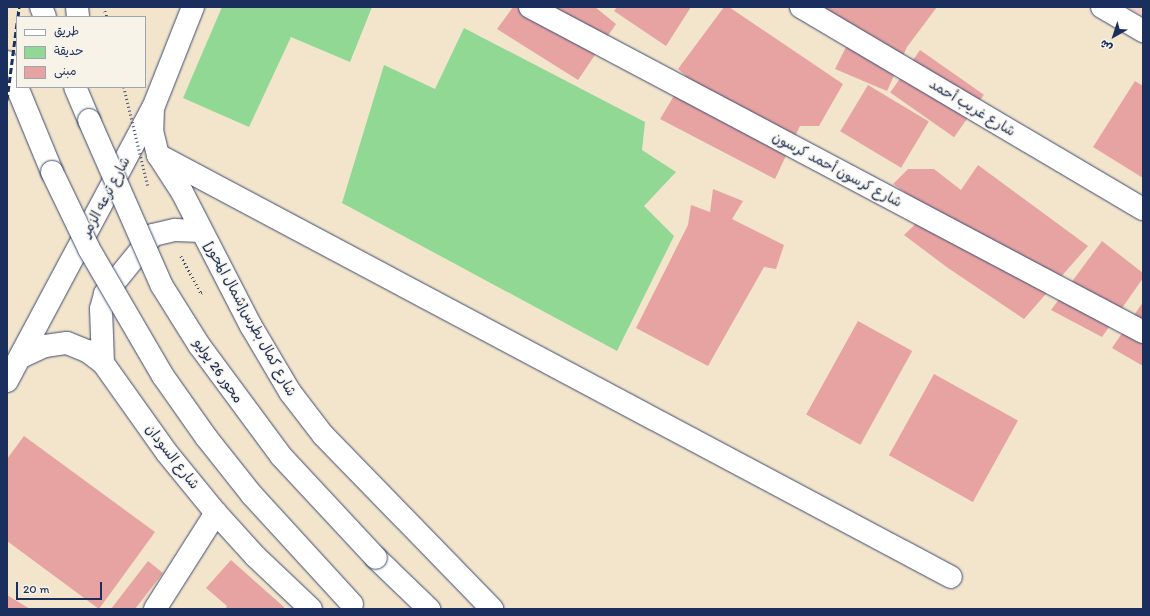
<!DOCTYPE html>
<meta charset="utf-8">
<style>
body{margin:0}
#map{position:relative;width:1150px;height:616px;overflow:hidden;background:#f3e5cc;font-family:Itim,"Playpen Sans Arabic",sans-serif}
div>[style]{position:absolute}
.built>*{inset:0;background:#f7d1c7}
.green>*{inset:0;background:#90d893}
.building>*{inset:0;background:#e7a3a2;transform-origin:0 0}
.path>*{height:2.5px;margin-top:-1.25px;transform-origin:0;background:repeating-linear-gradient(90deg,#3b4a6e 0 1px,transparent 0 4px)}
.roads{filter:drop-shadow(0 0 1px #3b4a6e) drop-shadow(0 0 1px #3b4a6e)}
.minor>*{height:22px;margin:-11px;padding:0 11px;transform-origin:11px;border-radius:11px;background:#fff}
.highway>*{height:22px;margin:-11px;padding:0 11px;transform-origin:11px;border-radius:11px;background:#fff}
.rail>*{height:3px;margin-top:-1.5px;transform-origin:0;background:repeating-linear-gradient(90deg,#1b2f5e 0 6px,transparent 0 9px)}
.path-bridge>*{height:2.5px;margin-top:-1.25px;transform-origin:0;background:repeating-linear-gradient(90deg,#3b4a6e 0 1px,transparent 0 4px)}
.bridges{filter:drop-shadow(0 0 1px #3b4a6e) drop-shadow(0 0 1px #3b4a6e)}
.highway-bridge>*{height:22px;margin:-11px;padding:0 11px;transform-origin:11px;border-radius:11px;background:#fff}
span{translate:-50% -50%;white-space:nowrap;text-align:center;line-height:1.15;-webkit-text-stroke:3px #f7f3e8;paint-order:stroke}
.street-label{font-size:14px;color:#1b2f5e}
.frame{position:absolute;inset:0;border:8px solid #1b2f5e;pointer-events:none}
.legend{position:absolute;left:16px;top:16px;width:130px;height:72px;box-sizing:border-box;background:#f7f3e8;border:1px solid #9fa5b1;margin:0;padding:5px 7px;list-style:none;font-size:12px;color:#1b2f5e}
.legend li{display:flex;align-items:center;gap:8px;height:20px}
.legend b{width:20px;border:1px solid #9fa5b1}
.north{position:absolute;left:1094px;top:16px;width:40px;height:40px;-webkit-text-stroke:3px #f7f3e8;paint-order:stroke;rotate:219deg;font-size:11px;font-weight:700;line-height:16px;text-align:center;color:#1b2f5e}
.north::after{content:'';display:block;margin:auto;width:14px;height:18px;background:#1b2f5e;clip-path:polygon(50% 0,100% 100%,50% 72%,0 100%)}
.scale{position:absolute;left:16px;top:582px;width:86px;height:18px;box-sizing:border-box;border:2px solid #1b2f5e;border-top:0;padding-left:5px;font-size:12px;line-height:14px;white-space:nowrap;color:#1b2f5e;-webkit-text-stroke:3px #f7f3e8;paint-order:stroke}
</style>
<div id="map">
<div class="built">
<div style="clip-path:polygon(1127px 7px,1143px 7px,1143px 16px)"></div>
</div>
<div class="green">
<div style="clip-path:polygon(222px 7px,372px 7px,350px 62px,291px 37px,249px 127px,183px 98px)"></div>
<div style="clip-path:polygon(464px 28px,645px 122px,642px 150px,676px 172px,644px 206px,674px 236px,617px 351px,342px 203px,384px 65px,435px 89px)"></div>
</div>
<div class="building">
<div style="clip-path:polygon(513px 7px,595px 7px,616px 24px,578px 80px,497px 29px)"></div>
<div style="clip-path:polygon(617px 7px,691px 7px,666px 46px,614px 11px)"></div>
<div style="clip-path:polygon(724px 7px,729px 7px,843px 84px,819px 126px,800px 126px,775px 179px,660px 119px,686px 76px,678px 69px)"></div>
<div style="clip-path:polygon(805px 7px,937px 7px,907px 47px,887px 91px,835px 69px,847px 45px)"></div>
<div style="left:920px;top:50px;width:78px;height:52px;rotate:35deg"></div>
<div style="clip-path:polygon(1135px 81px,1143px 86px,1143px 178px,1093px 147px)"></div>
<div style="left:868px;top:85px;width:71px;height:54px;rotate:31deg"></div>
<div style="clip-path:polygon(978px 165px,1088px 246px,1024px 319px,948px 268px,904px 235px,930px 210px,893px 184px,908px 169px,934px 169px,961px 190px)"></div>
<div style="clip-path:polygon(713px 189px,743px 201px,732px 219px,784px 245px,776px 269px,764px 267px,708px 366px,636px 328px,688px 225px,691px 205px,710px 212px)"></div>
<div style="clip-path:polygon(1102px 241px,1143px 273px,1143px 278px,1102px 337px,1051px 310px)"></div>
<div style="clip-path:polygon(1143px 302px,1143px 366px,1112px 348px)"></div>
<div style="left:858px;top:321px;width:62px;height:107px;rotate:29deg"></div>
<div style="left:934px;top:374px;width:96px;height:93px;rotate:29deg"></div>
<div style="clip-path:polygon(24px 436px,155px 532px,99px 609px,7px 541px,7px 459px)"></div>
<div style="clip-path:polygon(231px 560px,284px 607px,283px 609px,225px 609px,227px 606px,206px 588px)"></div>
<div style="clip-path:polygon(148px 561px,163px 573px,135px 609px,111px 609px)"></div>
<div style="clip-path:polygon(7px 595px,30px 609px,7px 609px)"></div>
</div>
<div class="path">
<div style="left:105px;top:11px;width:6px;rotate:72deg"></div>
<div style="left:181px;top:256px;width:42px;rotate:61.6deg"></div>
<div style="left:201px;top:293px;width:4px;rotate:-27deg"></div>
</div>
<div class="roads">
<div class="minor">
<div style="left:530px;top:7px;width:694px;rotate:27.93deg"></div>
<div style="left:801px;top:7px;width:397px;rotate:30.6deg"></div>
<div style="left:1102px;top:7px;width:48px;rotate:30.3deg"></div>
<div style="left:153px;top:108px;width:23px;rotate:92deg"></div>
<div style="left:152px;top:131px;width:25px;rotate:76deg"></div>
<div style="left:158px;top:155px;width:44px;rotate:57deg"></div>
<div style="left:182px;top:192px;width:151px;rotate:62.8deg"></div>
<div style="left:251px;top:326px;width:77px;rotate:59.4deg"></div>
<div style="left:290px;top:392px;width:54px;rotate:52.5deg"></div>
<div style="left:323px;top:435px;width:243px;rotate:45.8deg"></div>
<div style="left:158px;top:155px;width:898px;rotate:28.02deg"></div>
<div style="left:21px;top:357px;width:26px;rotate:-25deg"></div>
<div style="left:45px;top:346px;width:22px;rotate:-8deg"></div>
<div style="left:67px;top:343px;width:22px;rotate:22deg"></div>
<div style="left:87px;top:351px;width:20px;rotate:37deg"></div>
<div style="left:103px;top:363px;width:110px;rotate:54.6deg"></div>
<div style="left:167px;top:453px;width:77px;rotate:50.8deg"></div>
<div style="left:216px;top:513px;width:58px;rotate:47.8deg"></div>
<div style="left:255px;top:556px;width:77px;rotate:43.4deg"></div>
<div style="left:103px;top:363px;width:54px;rotate:-92.1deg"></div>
<div style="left:101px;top:309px;width:16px;rotate:-75deg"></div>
<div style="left:105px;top:294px;width:76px;rotate:-50.9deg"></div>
<div style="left:153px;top:235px;width:23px;rotate:-13deg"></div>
<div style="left:175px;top:230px;width:26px;rotate:2deg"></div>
<div style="left:7px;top:381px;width:310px;rotate:-61.9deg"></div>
<div style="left:153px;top:108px;width:109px;rotate:-68.4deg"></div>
<div style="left:155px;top:609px;width:114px;rotate:-57.6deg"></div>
</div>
<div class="highway">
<div style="left:41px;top:7px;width:11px;rotate:68deg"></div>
<div style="left:77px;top:7px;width:10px;rotate:84deg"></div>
<div style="left:7px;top:62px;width:26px;rotate:67deg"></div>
<div style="left:17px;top:87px;width:92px;rotate:67.6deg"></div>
<div style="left:75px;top:87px;width:36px;rotate:67deg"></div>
<div style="left:376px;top:558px;width:74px;rotate:43.9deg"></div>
</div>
</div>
<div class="rail">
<div style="left:18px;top:17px;width:10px;rotate:-84deg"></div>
<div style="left:7px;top:100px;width:78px;rotate:-82.6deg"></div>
</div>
<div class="path-bridge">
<div style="left:124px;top:87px;width:102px;rotate:76.4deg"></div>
</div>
<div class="bridges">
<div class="highway-bridge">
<div style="left:89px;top:120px;width:181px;rotate:66.3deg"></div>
<div style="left:162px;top:286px;width:70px;rotate:57.9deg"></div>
<div style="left:199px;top:345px;width:138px;rotate:53.5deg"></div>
<div style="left:281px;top:456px;width:139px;rotate:47deg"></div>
<div style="left:52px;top:172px;width:85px;rotate:64.3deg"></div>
<div style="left:89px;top:249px;width:147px;rotate:59.8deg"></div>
<div style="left:163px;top:376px;width:75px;rotate:54.8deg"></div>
<div style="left:206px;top:437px;width:74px;rotate:51.6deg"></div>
<div style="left:252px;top:495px;width:148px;rotate:47.5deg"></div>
</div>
</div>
<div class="street-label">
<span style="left:972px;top:108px;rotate:31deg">شارع غريب أحمد</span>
<span style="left:837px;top:170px;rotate:28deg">شارع كرسون أحمد كرسون</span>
<span style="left:106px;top:197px;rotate:-62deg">شارع ترعه الزمر</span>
<span style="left:250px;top:319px;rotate:61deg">شارع كمال بطرس[شمال المحور]</span>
<span style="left:218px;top:371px;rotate:55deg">محور 26 يوليو</span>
<span style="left:172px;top:457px;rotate:52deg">شارع السودان</span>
</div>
<div class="frame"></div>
<ul class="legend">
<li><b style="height:5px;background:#fff"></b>طريق</li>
<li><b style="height:11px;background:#90d893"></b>حديقة</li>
<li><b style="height:11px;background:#e7a3a2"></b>مبنى</li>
</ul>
<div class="north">ش</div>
<div class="scale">20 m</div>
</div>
